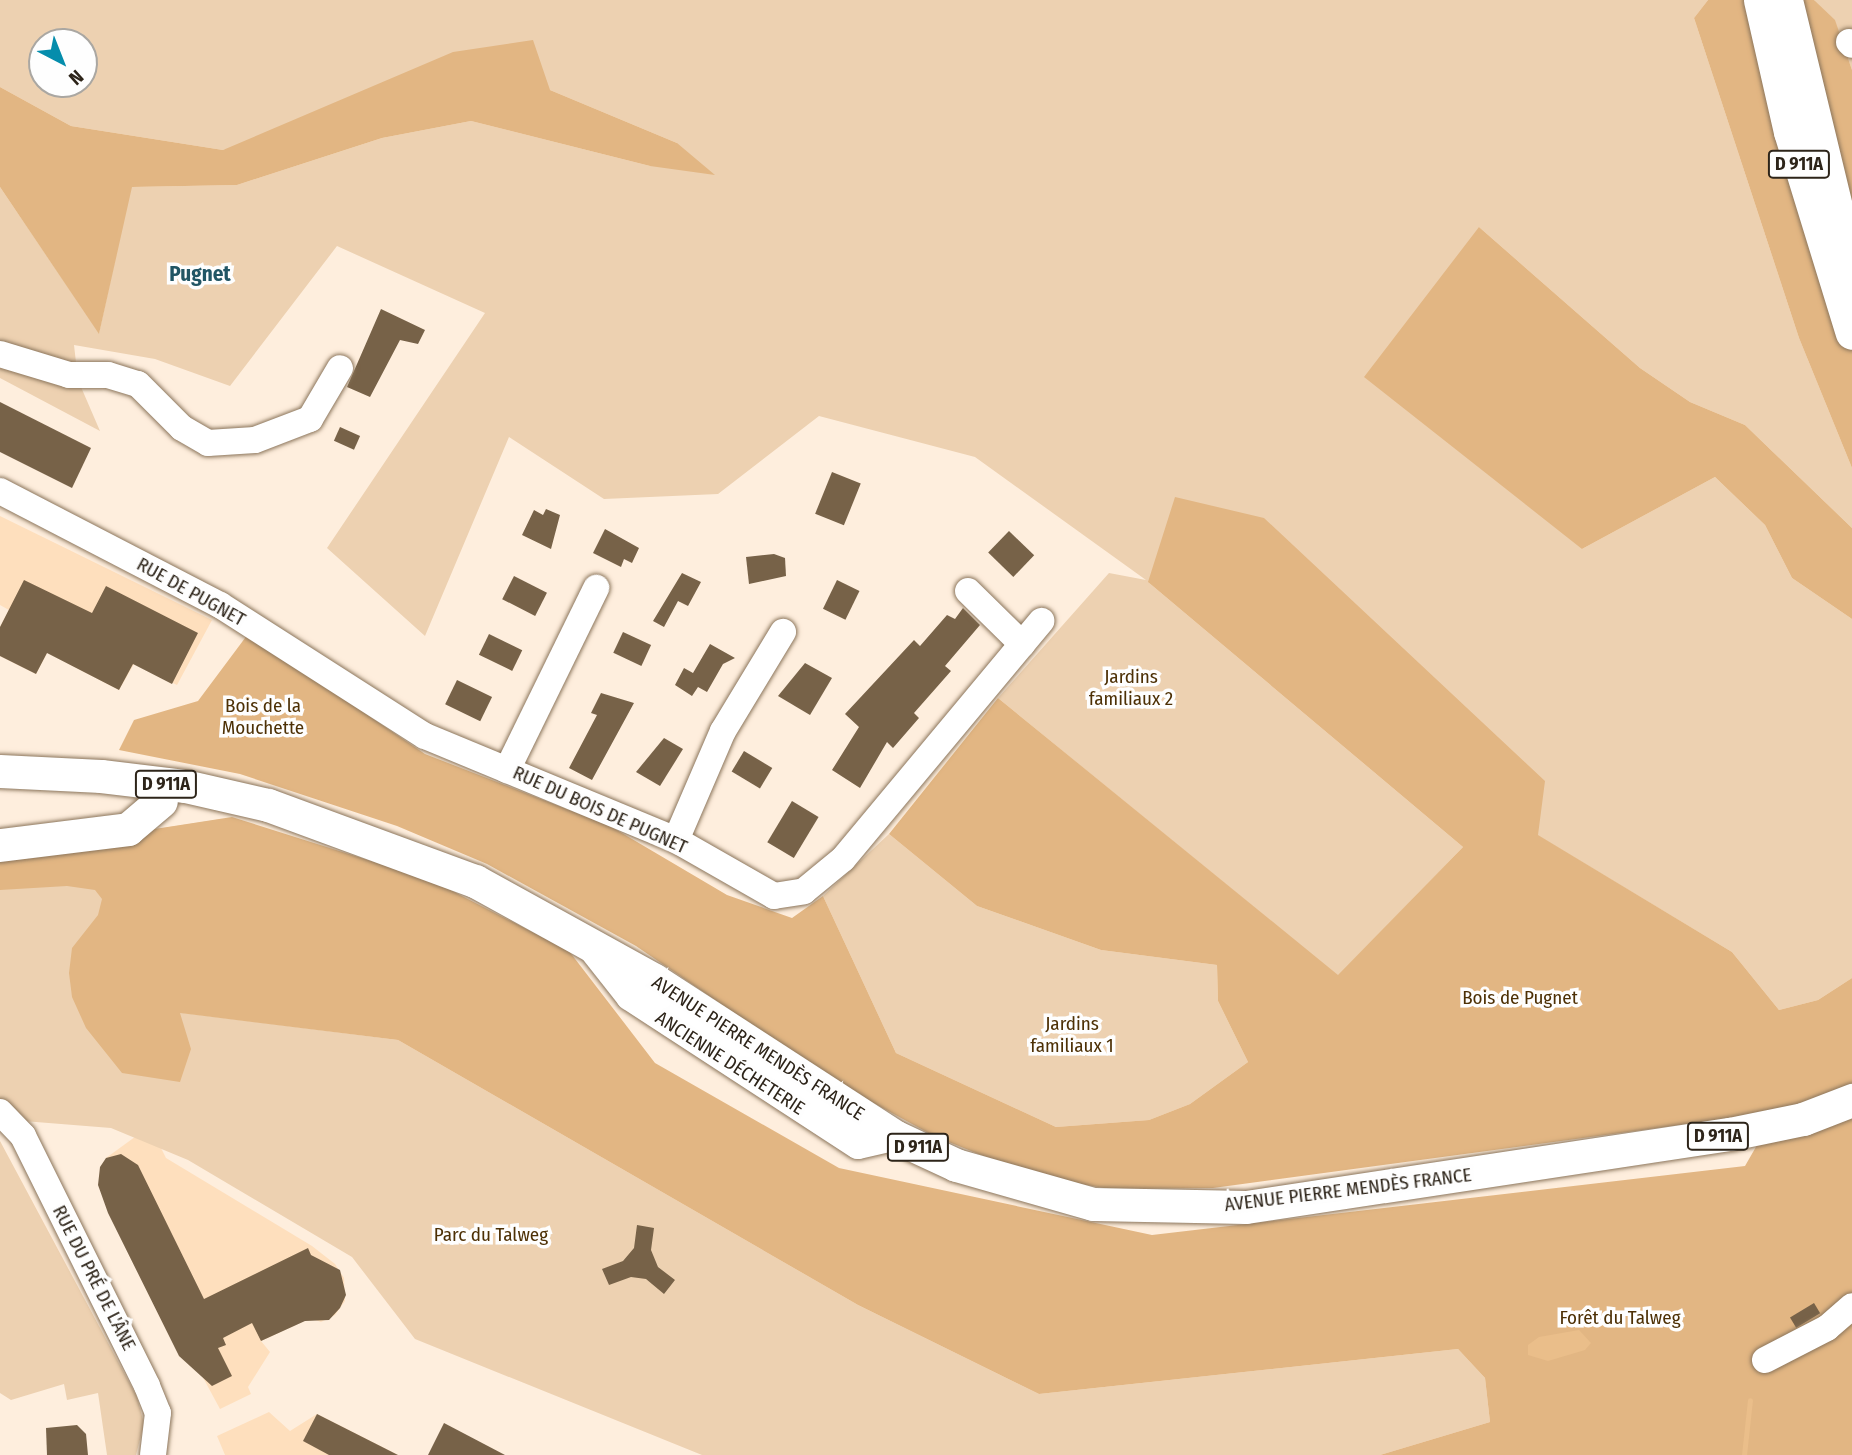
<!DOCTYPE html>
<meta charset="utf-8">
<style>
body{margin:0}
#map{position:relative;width:1852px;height:1455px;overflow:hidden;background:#feeedd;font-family:"Fira Sans Condensed",sans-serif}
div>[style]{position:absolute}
.built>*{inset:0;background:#fedfbd}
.green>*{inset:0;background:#edd1b1}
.forest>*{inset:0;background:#e2b683}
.water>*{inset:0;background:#eabe8a}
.stream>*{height:5px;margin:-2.5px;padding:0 2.5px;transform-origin:2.5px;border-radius:2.5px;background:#eabe8a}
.building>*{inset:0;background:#776248;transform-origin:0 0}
.roads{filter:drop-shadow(0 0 2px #8b755b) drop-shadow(0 0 2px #8b755b)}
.minor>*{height:26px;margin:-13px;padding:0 13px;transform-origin:13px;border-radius:13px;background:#fff}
.major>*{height:33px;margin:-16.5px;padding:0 16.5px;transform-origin:16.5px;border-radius:16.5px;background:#fff}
span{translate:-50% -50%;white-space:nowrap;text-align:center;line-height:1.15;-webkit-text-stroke:7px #fefefe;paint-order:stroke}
.shield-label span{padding:2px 5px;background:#fefefe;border:2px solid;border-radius:5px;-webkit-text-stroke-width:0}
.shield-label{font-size:18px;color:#2d2419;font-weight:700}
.street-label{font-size:19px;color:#2d2419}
.park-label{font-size:19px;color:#4d3005}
.neighbourhood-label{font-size:21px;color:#215564;font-weight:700}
.north{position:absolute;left:28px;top:28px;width:70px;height:70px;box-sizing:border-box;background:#fefefe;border:2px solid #aaa7a2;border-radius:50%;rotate:138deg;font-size:19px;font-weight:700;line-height:28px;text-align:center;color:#2d2419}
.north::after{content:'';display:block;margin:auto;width:24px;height:32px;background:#058dac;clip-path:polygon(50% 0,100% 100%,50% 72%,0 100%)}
</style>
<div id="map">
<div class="built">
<div style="clip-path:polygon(0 516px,212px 620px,177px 685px,134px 664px,119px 690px,67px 663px,77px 644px,57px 634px,36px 674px,0 656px,0 627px,9px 610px,0 605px)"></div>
<div style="clip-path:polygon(150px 1126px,166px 1158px,312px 1246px,335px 1264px,344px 1278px,345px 1301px,335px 1315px,321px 1322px,310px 1318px,261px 1341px,270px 1352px,248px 1387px,251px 1394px,220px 1409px,99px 1185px,106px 1158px)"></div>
<div style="clip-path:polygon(269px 1412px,290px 1431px,317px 1414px,398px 1455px,225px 1455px,217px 1436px)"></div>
</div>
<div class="green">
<div style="clip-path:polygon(evenodd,0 0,1708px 0,1694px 18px,1799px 338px,1852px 468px,1852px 528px,1745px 425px,1690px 402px,1640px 368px,1479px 227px,1582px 549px,1715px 477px,1765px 525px,1792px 578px,1852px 619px,1852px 978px,1818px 1000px,1779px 1010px,1732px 952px,1537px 835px,1148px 582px,1463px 847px,1338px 976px,998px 698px,1109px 573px,1146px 580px,975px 457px,819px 416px,718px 494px,604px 499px,509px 437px,425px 636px,327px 548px,485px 313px,337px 246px,230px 386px,155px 359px,74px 345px,78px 380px,100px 431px,0 378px,0 187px,99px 333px,131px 187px,237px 185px,382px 138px,471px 121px,650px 166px,677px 143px,550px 90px,223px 150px,71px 126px,0 87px,0 0,42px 42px,84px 42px,84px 84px,42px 84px,42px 42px)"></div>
<div style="clip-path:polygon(1814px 0,1852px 0,1852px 70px,1841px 39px)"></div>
<div style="clip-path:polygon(222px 819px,128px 1006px,398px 1040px,858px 1305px,1039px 1394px,1458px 1349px,1485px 1378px,1490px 1422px,1380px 1455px,702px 1455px,415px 1339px,352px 1257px,188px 1160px,111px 1128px,11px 1120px,0 1115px,0 853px)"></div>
<div style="clip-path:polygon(889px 834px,977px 906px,1101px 950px,1217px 965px,1218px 1001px,1248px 1062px,1190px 1104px,1149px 1120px,1056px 1127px,896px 1053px,823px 896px)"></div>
<div style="clip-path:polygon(0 1141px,137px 1397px,144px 1424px,136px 1455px,107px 1455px,98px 1393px,67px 1400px,64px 1384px,11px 1400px,0 1393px)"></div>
</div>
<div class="forest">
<div style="clip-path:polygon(1708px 0,1814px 0,1835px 20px,1852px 70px,1852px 468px,1799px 338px,1694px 18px)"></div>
<div style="clip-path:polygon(533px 40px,550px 90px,677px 143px,715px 175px,650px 166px,471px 121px,382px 138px,237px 185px,132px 187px,99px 334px,0 187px,0 87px,71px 126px,223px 150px,453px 52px)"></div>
<div style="clip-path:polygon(1479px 227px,1640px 368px,1690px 402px,1745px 425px,1852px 528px,1852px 619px,1792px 578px,1765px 525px,1715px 477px,1582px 549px,1364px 377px)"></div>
<div style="clip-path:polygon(1175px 497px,1264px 518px,1545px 781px,1538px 835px,1732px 952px,1779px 1010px,1818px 1000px,1852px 978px,1852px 1455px,1380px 1455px,1490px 1422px,1485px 1378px,1458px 1349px,1039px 1394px,858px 1305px,398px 1040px,180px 1013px,191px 1049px,180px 1082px,122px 1073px,86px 1028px,72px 997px,69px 973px,72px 948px,98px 915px,102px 899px,95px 890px,67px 886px,0 890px,0 853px,232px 817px,431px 880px,569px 951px,655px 1063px,839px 1168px,1152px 1235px,1745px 1166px,1776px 1112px,1213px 1188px,1110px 1189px,1033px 1176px,934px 1136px,837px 1083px,636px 946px,487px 864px,397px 826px,240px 774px,119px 750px,134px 720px,198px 701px,248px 634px,425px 754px,610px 826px,727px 895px,792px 918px,823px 896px,896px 1053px,1056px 1127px,1149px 1120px,1190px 1104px,1248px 1062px,1218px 1001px,1217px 965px,1101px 950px,977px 906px,889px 834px,998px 698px,1338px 975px,1463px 847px,1148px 582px)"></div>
</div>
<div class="water">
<div style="clip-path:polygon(1579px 1330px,1591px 1343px,1585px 1350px,1548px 1361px,1528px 1355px,1528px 1345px,1539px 1337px)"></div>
</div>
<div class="stream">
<div style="left:1744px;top:1455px;width:55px;rotate:-83.8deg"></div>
</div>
<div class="building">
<div style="clip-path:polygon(381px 309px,425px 330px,418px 344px,400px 340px,370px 397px,347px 387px)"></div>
<div style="clip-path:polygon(0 402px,91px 448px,72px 488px,0 452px)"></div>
<div style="left:340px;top:427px;width:22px;height:15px;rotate:24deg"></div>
<div style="left:832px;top:472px;width:31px;height:45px;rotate:22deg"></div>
<div style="clip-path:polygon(546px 509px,560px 515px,551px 549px,522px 535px,534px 510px,543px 515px)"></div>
<div style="clip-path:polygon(605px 529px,639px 548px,632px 563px,624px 559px,621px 567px,593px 553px)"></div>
<div style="left:1009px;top:531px;width:35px;height:30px;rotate:44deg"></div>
<div style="clip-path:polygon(774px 554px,785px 558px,786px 576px,749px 584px,746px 557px)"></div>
<div style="clip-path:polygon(682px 573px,701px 582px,688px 606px,678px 601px,664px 627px,653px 621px)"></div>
<div style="left:514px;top:576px;width:37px;height:26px;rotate:27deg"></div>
<div style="clip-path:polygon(24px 580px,92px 613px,106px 586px,198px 633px,172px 684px,133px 664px,119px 690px,47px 653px,36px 674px,0 656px,0 627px)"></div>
<div style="left:837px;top:580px;width:25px;height:32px;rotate:26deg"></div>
<div style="clip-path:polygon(963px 608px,980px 625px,945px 666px,951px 671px,914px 713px,919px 718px,893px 748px,887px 742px,860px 788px,832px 770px,859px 727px,845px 714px,914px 640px,920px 646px,947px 615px,955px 619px)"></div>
<div style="left:623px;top:632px;width:31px;height:23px;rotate:25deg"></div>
<div style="left:489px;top:634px;width:37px;height:23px;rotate:26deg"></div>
<div style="clip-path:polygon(710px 644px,735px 658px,723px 664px,707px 692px,698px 687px,692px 696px,675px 685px,684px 668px,693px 673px)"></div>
<div style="clip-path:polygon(805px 663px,832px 678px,810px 715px,778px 696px)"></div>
<div style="left:457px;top:680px;width:39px;height:27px;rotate:26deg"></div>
<div style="clip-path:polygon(601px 693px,634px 703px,592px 780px,569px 768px,597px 715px,591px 713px)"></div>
<div style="clip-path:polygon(664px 738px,683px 749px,660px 786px,636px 772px)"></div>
<div style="left:744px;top:751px;width:33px;height:24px;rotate:31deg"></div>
<div style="left:792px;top:801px;width:31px;height:48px;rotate:31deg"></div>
<div style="clip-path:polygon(121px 1154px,138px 1165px,204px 1299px,308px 1248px,311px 1255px,340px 1270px,346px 1295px,340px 1308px,329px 1320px,305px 1321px,261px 1341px,252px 1323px,223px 1338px,226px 1345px,218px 1348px,232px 1376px,212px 1386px,179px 1356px,108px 1213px,98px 1185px,100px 1167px,106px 1158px)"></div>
<div style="clip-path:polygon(637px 1225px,654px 1228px,651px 1250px,658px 1267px,675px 1280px,664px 1294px,646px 1279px,631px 1277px,609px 1285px,602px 1269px,623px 1261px,634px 1248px)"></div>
<div style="left:1814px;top:1303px;width:12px;height:28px;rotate:59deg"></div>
<div style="clip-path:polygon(317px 1414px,398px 1455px,329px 1455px,303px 1441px)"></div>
<div style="clip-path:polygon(444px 1423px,505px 1455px,428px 1455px)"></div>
<div style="clip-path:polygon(77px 1425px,86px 1434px,88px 1455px,47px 1455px,46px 1428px)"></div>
</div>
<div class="roads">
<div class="minor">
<div style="left:1849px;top:42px;width:4px;rotate:45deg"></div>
<div style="left:0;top:354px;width:72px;rotate:16.9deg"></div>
<div style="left:69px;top:375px;width:39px"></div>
<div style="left:108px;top:375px;width:31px;rotate:17deg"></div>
<div style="left:138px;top:384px;width:62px;rotate:45deg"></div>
<div style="left:182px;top:428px;width:30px;rotate:30deg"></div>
<div style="left:208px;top:443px;width:47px;rotate:-3.7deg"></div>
<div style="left:255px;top:440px;width:59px;rotate:-20.9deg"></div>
<div style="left:310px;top:419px;width:59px;rotate:-59.5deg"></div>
<div style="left:0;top:491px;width:248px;rotate:27.4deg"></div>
<div style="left:220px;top:605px;width:243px;rotate:32.6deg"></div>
<div style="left:425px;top:736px;width:272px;rotate:22.5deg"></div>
<div style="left:676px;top:840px;width:113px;rotate:29.7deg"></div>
<div style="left:774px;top:896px;width:30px;rotate:-9deg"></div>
<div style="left:804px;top:891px;width:50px;rotate:-39.4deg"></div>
<div style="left:843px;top:859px;width:310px;rotate:-50.2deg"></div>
<div style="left:968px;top:591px;width:76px;rotate:44.5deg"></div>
<div style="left:507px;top:770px;width:203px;rotate:-63.9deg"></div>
<div style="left:676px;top:840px;width:119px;rotate:-66.7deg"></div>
<div style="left:723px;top:731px;width:116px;rotate:-58.8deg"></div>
<div style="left:588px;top:945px;width:66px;rotate:51.7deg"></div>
<div style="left:629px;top:997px;width:273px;rotate:33.1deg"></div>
<div style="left:858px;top:1146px;width:39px;rotate:-13deg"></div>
<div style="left:0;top:1112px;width:33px;rotate:46deg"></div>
<div style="left:23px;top:1136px;width:279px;rotate:63.6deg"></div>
<div style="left:147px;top:1386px;width:29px;rotate:68deg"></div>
<div style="left:158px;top:1413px;width:42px;rotate:96.8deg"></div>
<div style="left:1765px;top:1360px;width:70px;rotate:-27.3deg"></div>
<div style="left:1827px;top:1328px;width:33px;rotate:-41deg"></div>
</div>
<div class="major">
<div style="left:1760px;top:0;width:135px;rotate:77.2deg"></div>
<div style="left:1790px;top:132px;width:210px;rotate:72.9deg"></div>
<div style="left:1786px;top:0;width:268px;rotate:76.4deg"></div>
<div style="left:0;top:771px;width:101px;rotate:2.8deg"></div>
<div style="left:101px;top:776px;width:85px;rotate:6.8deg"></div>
<div style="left:185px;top:786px;width:85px;rotate:12.9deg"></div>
<div style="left:268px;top:805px;width:221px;rotate:20.2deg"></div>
<div style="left:475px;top:881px;width:205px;rotate:28.9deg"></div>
<div style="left:654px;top:980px;width:288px;rotate:33deg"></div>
<div style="left:896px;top:1137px;width:66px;rotate:25deg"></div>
<div style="left:956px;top:1165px;width:142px;rotate:15.9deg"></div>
<div style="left:1093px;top:1204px;width:153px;rotate:1.1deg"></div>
<div style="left:1246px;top:1207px;width:489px;rotate:-8.6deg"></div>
<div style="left:1730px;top:1134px;width:75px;rotate:-11.6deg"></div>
<div style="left:1803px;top:1119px;width:53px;rotate:-21.2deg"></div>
<div style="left:0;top:845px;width:129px;rotate:-7.1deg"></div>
<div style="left:128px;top:829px;width:43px;rotate:-40.3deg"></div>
</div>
</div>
<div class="shield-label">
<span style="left:1799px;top:164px">D 911A</span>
<span style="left:166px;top:784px">D 911A</span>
<span style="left:1718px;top:1136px">D 911A</span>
<span style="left:918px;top:1147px">D 911A</span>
</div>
<div class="street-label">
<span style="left:191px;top:592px;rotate:29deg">RUE DE PUGNET</span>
<span style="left:600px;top:810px;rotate:24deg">RUE DU BOIS DE PUGNET</span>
<span style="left:758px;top:1048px;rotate:33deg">AVENUE PIERRE MENDÈS FRANCE</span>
<span style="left:730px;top:1063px;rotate:33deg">ANCIENNE DÉCHETERIE</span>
<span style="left:1348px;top:1190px;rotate:-7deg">AVENUE PIERRE MENDÈS FRANCE</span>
<span style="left:94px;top:1278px;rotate:63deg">RUE DU PRÉ DE L'ÂNE</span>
</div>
<div class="park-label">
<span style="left:1131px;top:688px">Jardins<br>familiaux 2</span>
<span style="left:263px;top:717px">Bois de la<br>Mouchette</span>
<span style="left:1520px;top:998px">Bois de Pugnet</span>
<span style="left:1072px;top:1035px">Jardins<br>familiaux 1</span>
<span style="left:491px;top:1235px">Parc du Talweg</span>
<span style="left:1620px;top:1318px">Forêt du Talweg</span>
</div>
<div class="neighbourhood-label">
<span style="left:200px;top:274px">Pugnet</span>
</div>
<div class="north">N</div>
</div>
